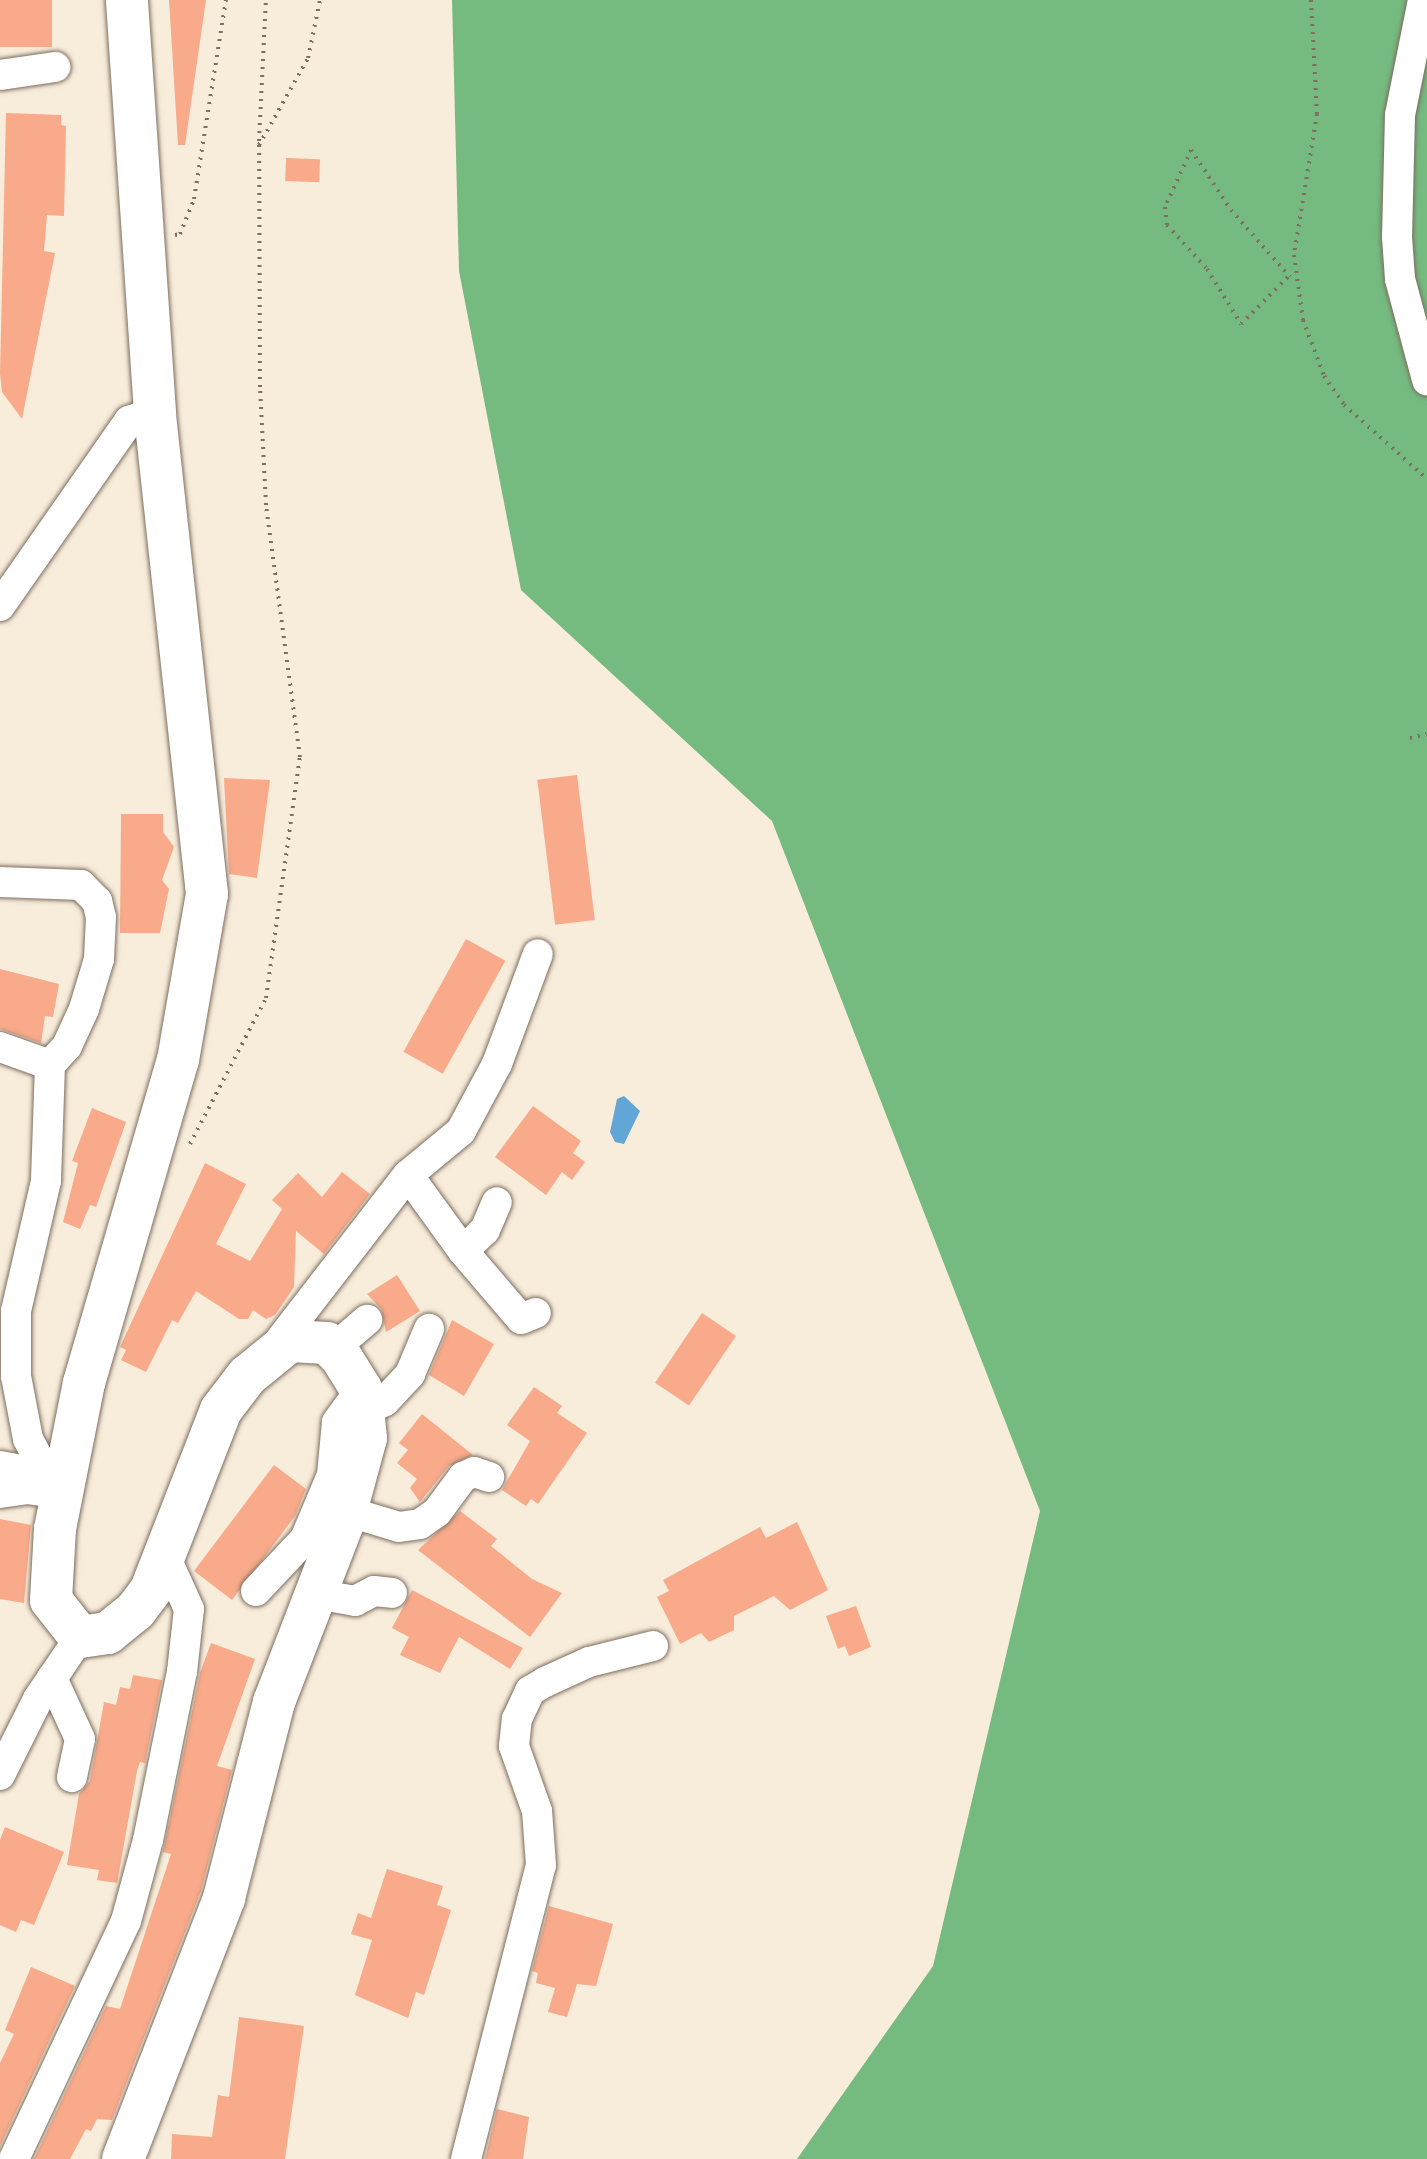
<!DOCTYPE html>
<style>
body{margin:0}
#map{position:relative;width:1427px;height:2159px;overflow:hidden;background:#f8ecda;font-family:"Shantell Sans",sans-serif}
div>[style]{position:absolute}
.forest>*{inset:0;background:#75bb80}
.water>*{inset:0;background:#61a6d7}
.building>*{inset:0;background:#f8aa8a;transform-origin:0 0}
.path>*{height:4px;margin-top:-2px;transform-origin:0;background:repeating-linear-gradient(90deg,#7d6e60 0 2px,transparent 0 8px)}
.roads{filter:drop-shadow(0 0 2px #7d6e60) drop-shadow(0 0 2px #7d6e60)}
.street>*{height:30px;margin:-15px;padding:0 15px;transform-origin:15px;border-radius:15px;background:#fff}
.secondary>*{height:42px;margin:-21px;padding:0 21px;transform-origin:21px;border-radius:21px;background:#fff}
span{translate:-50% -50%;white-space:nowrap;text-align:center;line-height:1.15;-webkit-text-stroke:6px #fdfcf7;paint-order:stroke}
</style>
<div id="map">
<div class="forest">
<div style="clip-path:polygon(452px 0,1427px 0,1427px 2159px,797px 2159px,933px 1966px,1040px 1511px,772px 821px,521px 590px,459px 271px)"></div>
</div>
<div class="water">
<div style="clip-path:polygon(624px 1096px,640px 1111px,624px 1144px,615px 1142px,610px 1132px,617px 1099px)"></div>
</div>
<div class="building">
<div style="left:0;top:0;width:52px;height:47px"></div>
<div style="clip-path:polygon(169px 0,206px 0,185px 145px,178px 145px)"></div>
<div style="clip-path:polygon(6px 113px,61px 115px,61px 125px,66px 126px,64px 216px,47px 215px,44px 251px,55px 253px,22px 419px,2px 392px,0 374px)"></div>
<div style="left:286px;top:158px;width:34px;height:23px;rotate:2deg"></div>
<div style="left:577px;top:775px;width:146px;height:40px;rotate:83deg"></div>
<div style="clip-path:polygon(224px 778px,270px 780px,257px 878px,229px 874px)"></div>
<div style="clip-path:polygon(121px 814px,163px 814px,163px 832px,174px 847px,162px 880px,169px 889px,160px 933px,120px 933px)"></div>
<div style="left:466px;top:939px;width:45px;height:129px;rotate:29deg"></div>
<div style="clip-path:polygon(0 969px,59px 984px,53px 1017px,45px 1016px,41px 1043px,0 1029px)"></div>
<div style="clip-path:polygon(533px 1106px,581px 1141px,573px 1153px,585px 1162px,572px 1180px,562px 1172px,546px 1195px,495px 1157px)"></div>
<div style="clip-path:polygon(92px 1108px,126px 1122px,96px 1207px,90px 1205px,80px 1229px,63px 1222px,78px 1163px,72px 1161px)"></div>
<div style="clip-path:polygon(205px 1163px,246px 1184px,216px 1244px,250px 1261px,282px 1209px,272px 1200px,298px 1173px,322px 1197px,342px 1172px,370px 1194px,324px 1254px,296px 1231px,294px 1287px,275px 1315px,266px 1319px,253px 1310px,248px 1319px,239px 1319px,196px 1291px,178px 1323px,172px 1320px,146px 1372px,121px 1360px,126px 1350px,120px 1347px)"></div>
<div style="clip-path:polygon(397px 1275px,420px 1311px,386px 1332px,381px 1309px,367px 1294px)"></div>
<div style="left:702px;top:1313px;width:41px;height:84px;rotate:34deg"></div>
<div style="clip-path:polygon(452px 1320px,494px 1344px,464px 1396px,429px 1375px)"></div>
<div style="clip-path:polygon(534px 1387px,562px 1406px,557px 1413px,587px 1433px,538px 1504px,531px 1499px,526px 1506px,502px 1490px,530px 1441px,507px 1425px)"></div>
<div style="clip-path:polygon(422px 1414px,473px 1455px,449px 1466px,420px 1502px,410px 1488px,417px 1479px,397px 1463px,408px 1450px,399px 1443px)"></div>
<div style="clip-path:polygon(274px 1465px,306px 1489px,295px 1516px,232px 1600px,194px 1571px)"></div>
<div style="clip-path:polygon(460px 1511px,497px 1539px,491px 1546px,532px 1579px,562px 1593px,530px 1637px,418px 1550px)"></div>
<div style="clip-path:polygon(0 1519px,31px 1525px,24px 1603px,0 1599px)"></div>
<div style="clip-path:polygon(797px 1522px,828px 1590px,790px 1610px,774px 1596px,734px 1616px,734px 1630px,709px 1642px,701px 1633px,680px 1644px,657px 1597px,669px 1591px,663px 1580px,760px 1527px,766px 1538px)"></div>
<div style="clip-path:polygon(412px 1590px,523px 1648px,510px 1669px,459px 1637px,440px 1673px,400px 1655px,409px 1637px,392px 1628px)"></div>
<div style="clip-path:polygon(856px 1606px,871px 1647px,849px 1656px,845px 1646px,838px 1649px,826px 1616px)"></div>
<div style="clip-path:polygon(211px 1643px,255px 1659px,217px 1766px,232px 1770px,201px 1891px,112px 2120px,97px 2119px,91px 2131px,86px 2129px,70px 2159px,34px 2159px,106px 2006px,120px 2009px,171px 1854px,163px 1852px,200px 1673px)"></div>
<div style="clip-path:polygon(133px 1675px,162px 1680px,145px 1763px,140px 1762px,137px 1771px,117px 1883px,97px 1880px,99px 1870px,67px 1865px,79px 1794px,90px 1781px,104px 1702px,116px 1705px,120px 1687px,130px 1689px)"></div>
<div style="clip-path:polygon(5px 1827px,64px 1852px,34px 1925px,21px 1920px,16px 1932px,0 1925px,0 1840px)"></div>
<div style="clip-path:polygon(387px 1869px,443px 1886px,437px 1905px,451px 1910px,424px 1995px,416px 1992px,408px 2018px,355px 1995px,372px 1940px,351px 1934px,358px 1913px,371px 1918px)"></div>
<div style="clip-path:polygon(549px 1906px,613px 1924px,596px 1986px,577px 1984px,567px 2017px,548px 2012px,555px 1988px,536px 1983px,538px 1973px,532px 1971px)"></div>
<div style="clip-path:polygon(31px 1967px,75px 1986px,0 2146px,0 2063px,14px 2034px,5px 2030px)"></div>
<div style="clip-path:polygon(239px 2017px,304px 2026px,285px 2159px,171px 2159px,172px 2134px,212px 2137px,218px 2095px,229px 2097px)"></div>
<div style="clip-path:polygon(497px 2109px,529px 2117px,523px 2159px,485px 2159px)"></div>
</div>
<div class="path">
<div style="left:1311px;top:0;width:114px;rotate:87deg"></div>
<div style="left:1317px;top:114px;width:143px;rotate:99.3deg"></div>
<div style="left:1294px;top:255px;width:66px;rotate:82.1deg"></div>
<div style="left:1303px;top:320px;width:60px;rotate:69.4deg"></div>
<div style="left:1324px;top:376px;width:35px;rotate:55deg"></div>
<div style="left:1344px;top:405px;width:111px;rotate:41.7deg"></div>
<div style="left:259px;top:141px;width:141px;rotate:-87.2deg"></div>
<div style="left:1191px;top:150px;width:63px;rotate:114.5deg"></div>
<div style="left:1165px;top:207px;width:18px;rotate:84deg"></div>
<div style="left:1167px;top:225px;width:59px;rotate:47.7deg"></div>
<div style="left:1207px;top:269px;width:65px;rotate:58.3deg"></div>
<div style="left:1241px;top:324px;width:68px;rotate:-45deg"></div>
<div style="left:1191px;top:150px;width:72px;rotate:56.3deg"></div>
<div style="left:1231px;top:210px;width:89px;rotate:48.6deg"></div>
<div style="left:175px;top:235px;width:5px;rotate:-11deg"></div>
<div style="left:180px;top:234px;width:38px;rotate:-68deg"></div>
<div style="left:194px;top:199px;width:202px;rotate:-80.9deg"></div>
<div style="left:1410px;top:738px;width:17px;rotate:-13deg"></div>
<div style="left:190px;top:1144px;width:165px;rotate:-62.5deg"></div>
<div style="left:266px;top:998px;width:243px;rotate:-82deg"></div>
<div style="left:300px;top:757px;width:254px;rotate:-97.7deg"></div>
<div style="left:266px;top:505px;width:118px;rotate:-92.9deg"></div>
<div style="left:260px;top:387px;width:242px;rotate:-90.2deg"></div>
<div style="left:259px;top:145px;width:100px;rotate:-60.6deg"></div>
<div style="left:308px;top:58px;width:59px;rotate:-78.3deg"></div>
</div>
<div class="roads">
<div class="street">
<div style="left:1423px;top:0;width:117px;rotate:101.3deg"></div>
<div style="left:1400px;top:115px;width:122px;rotate:91.4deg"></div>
<div style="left:1397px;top:237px;width:42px;rotate:85.9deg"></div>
<div style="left:1400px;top:279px;width:105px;rotate:75deg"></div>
<div style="left:0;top:75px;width:56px;rotate:-8.3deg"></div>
<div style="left:0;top:606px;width:226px;rotate:-55.1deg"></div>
<div style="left:129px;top:421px;width:28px;rotate:-19deg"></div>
<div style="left:0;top:882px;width:81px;rotate:2.1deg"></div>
<div style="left:81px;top:885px;width:23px;rotate:45deg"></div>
<div style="left:97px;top:901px;width:16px;rotate:76deg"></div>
<div style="left:101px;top:917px;width:42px;rotate:92.7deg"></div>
<div style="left:99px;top:959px;width:52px;rotate:106.7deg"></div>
<div style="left:84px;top:1009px;width:41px;rotate:114.7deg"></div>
<div style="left:67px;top:1046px;width:25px;rotate:132deg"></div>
<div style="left:50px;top:1065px;width:116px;rotate:92deg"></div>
<div style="left:46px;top:1181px;width:133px;rotate:103deg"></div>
<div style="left:16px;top:1311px;width:65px;rotate:90deg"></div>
<div style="left:16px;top:1376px;width:64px;rotate:79.2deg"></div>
<div style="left:28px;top:1439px;width:21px;rotate:62deg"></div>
<div style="left:38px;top:1458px;width:34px;rotate:27deg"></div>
<div style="left:0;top:1047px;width:53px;rotate:19.8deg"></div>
<div style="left:408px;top:1175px;width:94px;rotate:54.1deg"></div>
<div style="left:463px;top:1251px;width:30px;rotate:-44deg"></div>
<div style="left:485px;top:1230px;width:30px;rotate:-67deg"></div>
<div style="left:463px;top:1251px;width:89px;rotate:49.5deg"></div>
<div style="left:521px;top:1319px;width:16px;rotate:-22deg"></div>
<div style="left:333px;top:1349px;width:45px;rotate:-40.5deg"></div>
<div style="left:271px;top:1352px;width:224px;rotate:-52.3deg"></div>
<div style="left:408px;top:1175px;width:69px;rotate:-39.7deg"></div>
<div style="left:461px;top:1131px;width:76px;rotate:-61.8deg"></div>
<div style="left:497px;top:1064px;width:117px;rotate:-69.6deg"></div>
<div style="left:365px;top:1411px;width:22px;rotate:-27deg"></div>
<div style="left:385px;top:1401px;width:37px;rotate:-47deg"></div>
<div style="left:410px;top:1374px;width:49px;rotate:-67.1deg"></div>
<div style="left:0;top:1466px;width:27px;rotate:10deg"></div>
<div style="left:27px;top:1471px;width:24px;rotate:-9deg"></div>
<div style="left:0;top:1493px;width:27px;rotate:-8deg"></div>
<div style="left:27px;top:1489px;width:35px;rotate:8deg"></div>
<div style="left:346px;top:1511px;width:55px;rotate:16.8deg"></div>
<div style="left:399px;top:1527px;width:21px;rotate:-8deg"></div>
<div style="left:420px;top:1524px;width:21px;rotate:-35deg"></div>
<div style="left:437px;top:1512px;width:44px;rotate:-53.4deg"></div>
<div style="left:463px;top:1477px;width:12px;rotate:-24deg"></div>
<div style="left:474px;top:1472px;width:16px;rotate:18deg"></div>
<div style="left:256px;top:1591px;width:71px;rotate:-46.7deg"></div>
<div style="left:305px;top:1539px;width:69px;rotate:-67.1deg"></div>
<div style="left:332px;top:1475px;width:53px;rotate:-84.6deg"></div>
<div style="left:337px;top:1422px;width:41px;rotate:-54deg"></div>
<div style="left:316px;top:1594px;width:40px;rotate:10deg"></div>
<div style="left:355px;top:1601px;width:21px;rotate:-28deg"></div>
<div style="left:374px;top:1591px;width:18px;rotate:6deg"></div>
<div style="left:52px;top:1678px;width:67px;rotate:65.3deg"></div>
<div style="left:80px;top:1739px;width:39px;rotate:102deg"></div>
<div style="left:0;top:1775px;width:85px;rotate:-63.4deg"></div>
<div style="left:38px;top:1699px;width:75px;rotate:-55.9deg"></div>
<div style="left:14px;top:2159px;width:263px;rotate:-64.8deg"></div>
<div style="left:126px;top:1921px;width:84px;rotate:-74.8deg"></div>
<div style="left:148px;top:1840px;width:171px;rotate:-78.6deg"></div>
<div style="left:182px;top:1672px;width:63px;rotate:-83.7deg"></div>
<div style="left:189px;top:1609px;width:58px;rotate:-114.4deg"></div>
<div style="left:466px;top:2159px;width:303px;rotate:-75.7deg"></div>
<div style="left:541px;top:1865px;width:54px;rotate:-94.2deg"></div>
<div style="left:537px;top:1811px;width:69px;rotate:-109.5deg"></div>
<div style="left:514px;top:1746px;width:27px;rotate:-84deg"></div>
<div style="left:517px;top:1719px;width:31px;rotate:-65deg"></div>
<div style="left:530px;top:1691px;width:17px;rotate:-31deg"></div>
<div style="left:545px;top:1682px;width:48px;rotate:-24.4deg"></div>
<div style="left:589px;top:1662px;width:66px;rotate:-14deg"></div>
</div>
<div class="secondary">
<div style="left:123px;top:2159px;width:280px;rotate:-68.8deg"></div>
<div style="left:224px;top:1898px;width:202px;rotate:-75.7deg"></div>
<div style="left:274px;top:1702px;width:192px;rotate:-68.9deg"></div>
<div style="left:343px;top:1523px;width:88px;rotate:-74.9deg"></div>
<div style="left:366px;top:1438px;width:49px;rotate:-95.8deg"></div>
<div style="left:361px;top:1389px;width:39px;rotate:-122deg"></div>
<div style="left:340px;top:1356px;width:18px;rotate:-135deg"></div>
<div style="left:327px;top:1343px;width:37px;rotate:-177deg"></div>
<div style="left:290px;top:1341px;width:55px;rotate:140.9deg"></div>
<div style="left:247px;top:1376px;width:43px;rotate:127.4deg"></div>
<div style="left:221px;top:1410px;width:193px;rotate:111.3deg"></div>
<div style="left:151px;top:1590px;width:26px;rotate:127deg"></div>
<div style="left:135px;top:1611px;width:35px;rotate:141deg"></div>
<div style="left:108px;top:1633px;width:28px;rotate:172deg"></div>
<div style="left:80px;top:1637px;width:47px;rotate:-128.1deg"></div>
<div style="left:51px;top:1600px;width:71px;rotate:-86.8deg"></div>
<div style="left:55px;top:1529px;width:149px;rotate:-78.8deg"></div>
<div style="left:84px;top:1383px;width:336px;rotate:-73.8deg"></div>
<div style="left:178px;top:1060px;width:169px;rotate:-80.1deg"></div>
<div style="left:207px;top:894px;width:485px;rotate:-96.2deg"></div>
<div style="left:155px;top:412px;width:413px;rotate:-93.9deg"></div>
</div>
</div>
</div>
